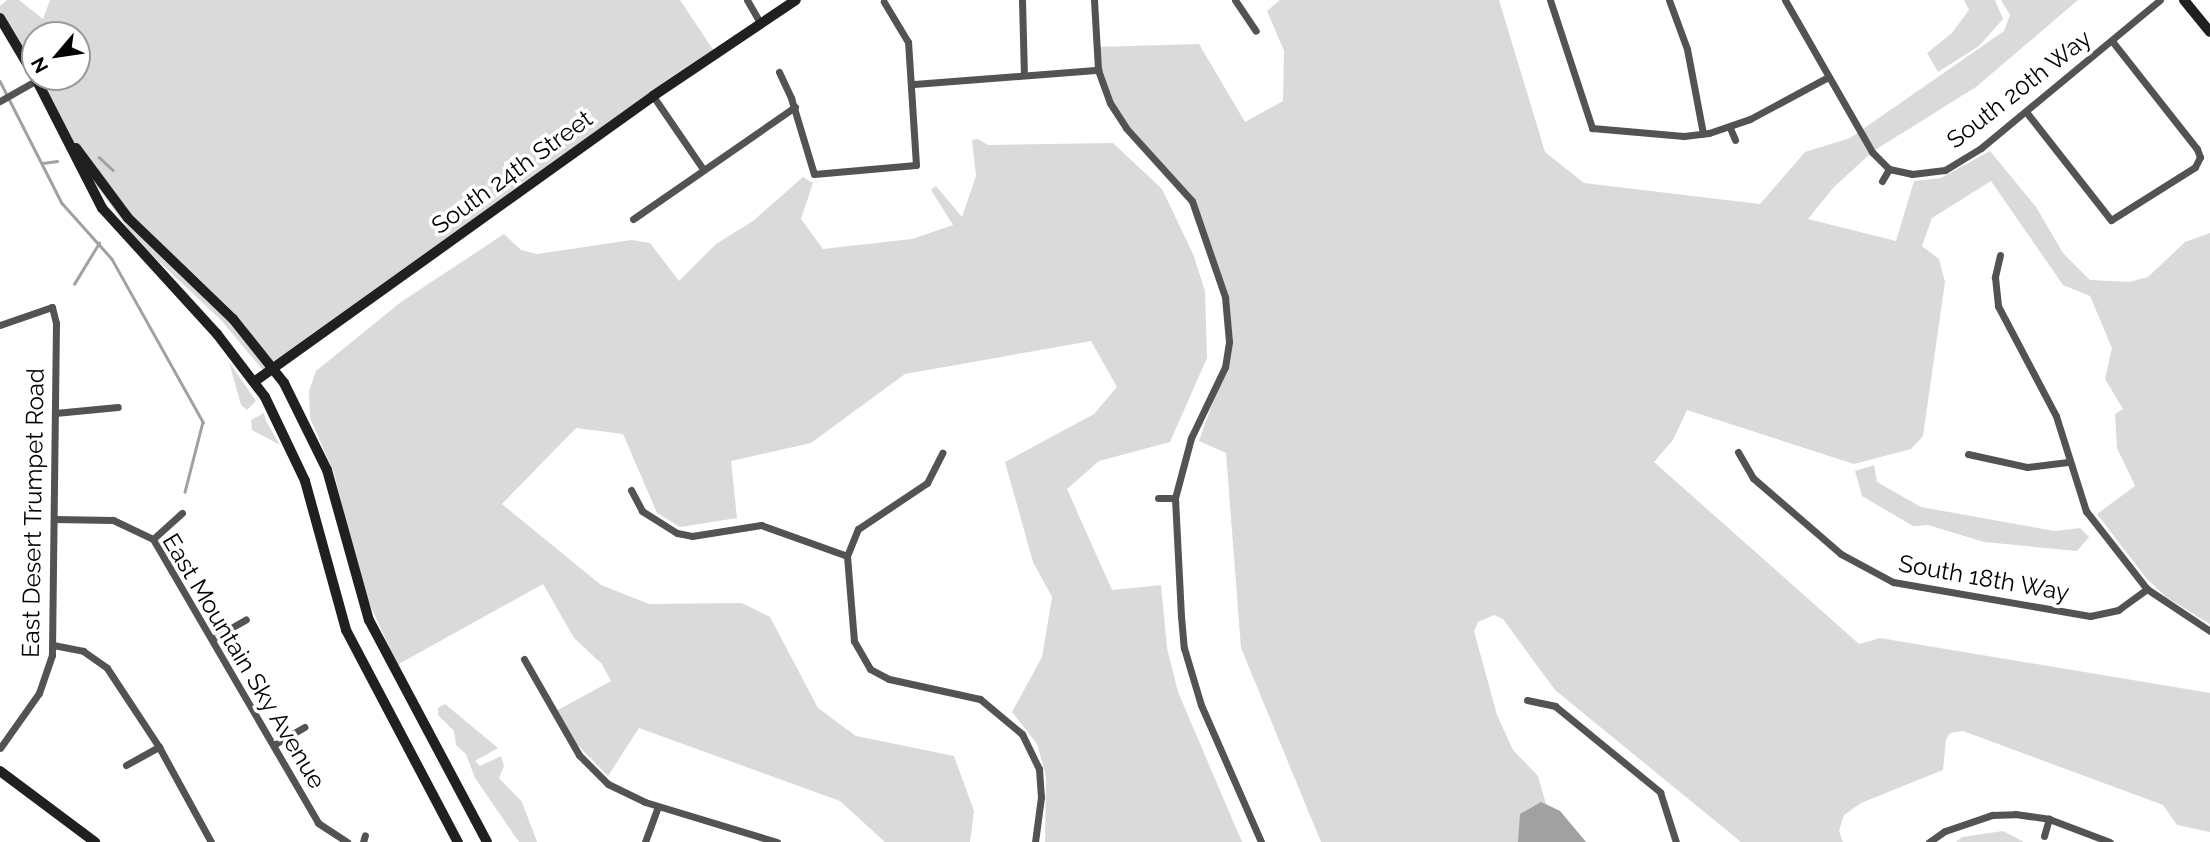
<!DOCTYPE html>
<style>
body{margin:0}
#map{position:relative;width:2210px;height:842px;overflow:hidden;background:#fff;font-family:Raleway,sans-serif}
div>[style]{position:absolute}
.green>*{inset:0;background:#dadada}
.water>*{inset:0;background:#a1a1a1}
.stream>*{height:2.5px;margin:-1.25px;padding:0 1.25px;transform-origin:1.25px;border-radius:1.25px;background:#a1a1a1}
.street>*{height:7px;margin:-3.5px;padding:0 3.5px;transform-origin:3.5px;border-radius:3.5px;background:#535353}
.secondary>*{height:10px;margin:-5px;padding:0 5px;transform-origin:5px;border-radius:5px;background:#202020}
span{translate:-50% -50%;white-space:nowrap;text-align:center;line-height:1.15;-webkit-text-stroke:7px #fff;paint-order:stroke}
.street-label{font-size:24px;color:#000}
.north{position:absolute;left:21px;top:21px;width:70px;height:70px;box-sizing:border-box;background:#fff;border:2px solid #999;border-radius:50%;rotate:241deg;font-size:19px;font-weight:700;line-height:28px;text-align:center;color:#000}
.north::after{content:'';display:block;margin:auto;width:24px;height:32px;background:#000;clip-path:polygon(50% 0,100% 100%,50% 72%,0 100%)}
</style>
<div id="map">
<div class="green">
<div style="clip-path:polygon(evenodd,7px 0,19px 0,43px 19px,50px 0,680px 0,716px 54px,266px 374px,221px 320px,137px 241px,93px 181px,0 18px,0 6px,7px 0,35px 35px,77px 35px,77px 77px,35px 77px,35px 35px)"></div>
<div style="clip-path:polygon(1280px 0,1499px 0,1545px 152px,1584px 183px,1760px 204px,1805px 152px,1850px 138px,2004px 31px,2010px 15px,2001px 0,2078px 0,1976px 87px,1872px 152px,1833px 188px,1808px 219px,1896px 241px,1914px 181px,1941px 178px,1990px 151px,2036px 207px,2063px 253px,2090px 280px,2129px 282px,2148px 277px,2185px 242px,2210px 233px,2210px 624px,2166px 597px,2147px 579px,2097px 514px,2135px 486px,2117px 448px,2115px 414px,2123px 409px,2105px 379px,2112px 348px,2090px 296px,2063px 285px,1991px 181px,1932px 218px,1922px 246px,1939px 259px,1945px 282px,1923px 436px,1911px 449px,1854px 464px,1687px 410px,1673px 440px,1654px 462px,1859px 644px,1880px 638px,2210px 693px,2210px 832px,2177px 825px,2163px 805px,1963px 731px,1950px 733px,1946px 740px,1943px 770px,1861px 803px,1844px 815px,1839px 831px,1843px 842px,1741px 842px,1555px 690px,1503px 619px,1494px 615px,1478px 622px,1474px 631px,1497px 715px,1513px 750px,1538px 776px,1546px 804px,1560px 811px,1586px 842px,1321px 842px,1241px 648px,1226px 453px,1199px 441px,1225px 367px,1229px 320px,1192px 201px,1110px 103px,1095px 47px,1199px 44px,1245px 122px,1283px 101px,1284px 51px,1267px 11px)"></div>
<div style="clip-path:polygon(1964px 0,1995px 0,2003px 19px,1979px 46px,1938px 72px,1927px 53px,1952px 33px,1969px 10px)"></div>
<div style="clip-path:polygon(978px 139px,988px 145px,1113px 143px,1162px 189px,1193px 254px,1205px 291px,1207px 358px,1170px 442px,1099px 461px,1067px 489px,1112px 590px,1161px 585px,1167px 648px,1178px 692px,1242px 842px,1045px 842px,1046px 776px,1037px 744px,1012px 712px,1042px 657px,1052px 597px,1033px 562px,1005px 462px,1094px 414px,1117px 387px,1091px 341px,905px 374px,811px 443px,731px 461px,737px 518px,680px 527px,657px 513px,623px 434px,576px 428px,502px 504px,601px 585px,649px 604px,742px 603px,770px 617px,818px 708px,856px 736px,954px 756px,974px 811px,970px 842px,885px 842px,840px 801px,639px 728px,608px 776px,571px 738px,556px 711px,611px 681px,602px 664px,574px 638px,543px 584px,397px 665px,363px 589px,334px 473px,310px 418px,309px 391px,316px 371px,401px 302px,504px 234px,521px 250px,537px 254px,632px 240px,650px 243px,679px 281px,716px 244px,753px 221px,803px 177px,813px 183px,801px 219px,823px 249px,912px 239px,953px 225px,931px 190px,936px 186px,962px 217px,976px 176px,972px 140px)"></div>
<div style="clip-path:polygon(229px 362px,256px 401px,247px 410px,241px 405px)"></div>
<div style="clip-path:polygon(264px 413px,266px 421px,280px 445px,252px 430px,251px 420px)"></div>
<div style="clip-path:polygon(1874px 465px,1877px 482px,1921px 507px,2055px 531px,2080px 528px,2089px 537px,2077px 551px,1984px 542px,1928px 525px,1913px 526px,1862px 496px,1855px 471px)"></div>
<div style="clip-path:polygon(445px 704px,498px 748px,475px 761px,480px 766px,501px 756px,504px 766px,499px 778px,522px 802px,537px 842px,519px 842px,475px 778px,466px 754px,456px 745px,454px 731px,438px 715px,438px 708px)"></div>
<div style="clip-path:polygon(2003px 831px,2024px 842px,1956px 842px,1962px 837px)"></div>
</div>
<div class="water">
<div style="clip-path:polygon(1541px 802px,1560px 811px,1586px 842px,1518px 842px,1520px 814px)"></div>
</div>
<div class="stream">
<div style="left:0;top:81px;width:137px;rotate:63.1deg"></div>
<div style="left:62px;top:203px;width:75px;rotate:48.2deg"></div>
<div style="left:112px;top:259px;width:187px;rotate:60.8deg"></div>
<div style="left:203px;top:422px;width:72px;rotate:104.4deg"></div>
<div style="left:99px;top:157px;width:19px;rotate:43deg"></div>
<div style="left:43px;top:163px;width:14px;rotate:-8deg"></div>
<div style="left:74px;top:284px;width:48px;rotate:-58.6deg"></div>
</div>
<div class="street">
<div style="left:747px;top:0;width:28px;rotate:60deg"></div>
<div style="left:1022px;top:0;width:75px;rotate:88.5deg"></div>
<div style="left:1094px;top:0;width:70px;rotate:86.7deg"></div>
<div style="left:1098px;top:70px;width:35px;rotate:70deg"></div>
<div style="left:1110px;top:103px;width:30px;rotate:57deg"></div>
<div style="left:1126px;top:128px;width:98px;rotate:47.9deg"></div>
<div style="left:1192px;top:201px;width:102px;rotate:71deg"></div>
<div style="left:1225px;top:297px;width:45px;rotate:84.9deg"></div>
<div style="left:1229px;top:342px;width:25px;rotate:99deg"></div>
<div style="left:1225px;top:367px;width:79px;rotate:115.6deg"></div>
<div style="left:1191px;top:438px;width:62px;rotate:104.9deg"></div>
<div style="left:1175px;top:498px;width:118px;rotate:87.1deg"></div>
<div style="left:1181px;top:616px;width:32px;rotate:85deg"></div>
<div style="left:1184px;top:648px;width:59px;rotate:73.4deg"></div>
<div style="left:1201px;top:705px;width:150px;rotate:66.3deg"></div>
<div style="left:1235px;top:0;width:37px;rotate:56deg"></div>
<div style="left:1550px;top:0;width:135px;rotate:71.8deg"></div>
<div style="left:1592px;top:128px;width:92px;rotate:5deg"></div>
<div style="left:1684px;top:136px;width:25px;rotate:-7deg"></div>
<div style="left:1709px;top:133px;width:43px;rotate:-18.9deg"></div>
<div style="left:1750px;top:119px;width:89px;rotate:-28.3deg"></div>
<div style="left:1669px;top:0;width:52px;rotate:69.8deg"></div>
<div style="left:1687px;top:49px;width:86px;rotate:79.3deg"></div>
<div style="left:1785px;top:0;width:175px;rotate:60.2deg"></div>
<div style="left:1872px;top:152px;width:24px;rotate:45deg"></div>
<div style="left:1889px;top:169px;width:24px;rotate:12deg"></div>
<div style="left:1912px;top:174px;width:33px;rotate:-7deg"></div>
<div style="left:1945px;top:170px;width:42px;rotate:-31.4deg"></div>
<div style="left:1981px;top:148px;width:232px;rotate:-39.6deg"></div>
<div style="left:779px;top:72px;width:29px;rotate:65deg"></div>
<div style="left:791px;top:98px;width:79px;rotate:73.2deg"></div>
<div style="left:814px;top:174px;width:102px;rotate:-5deg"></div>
<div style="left:916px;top:165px;width:123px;rotate:-93.7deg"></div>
<div style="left:908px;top:42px;width:47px;rotate:-121deg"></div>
<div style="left:914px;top:84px;width:185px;rotate:-4.4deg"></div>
<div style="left:653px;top:96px;width:88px;rotate:55.6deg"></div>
<div style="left:0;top:101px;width:43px;rotate:-29.6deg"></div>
<div style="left:2027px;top:113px;width:136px;rotate:51.9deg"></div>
<div style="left:2111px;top:220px;width:99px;rotate:-32.2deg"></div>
<div style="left:2195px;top:167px;width:11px;rotate:-63deg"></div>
<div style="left:2200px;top:157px;width:9px;rotate:-111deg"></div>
<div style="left:2197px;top:149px;width:137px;rotate:-128.2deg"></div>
<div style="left:1730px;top:128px;width:13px;rotate:67deg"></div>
<div style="left:1882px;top:181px;width:14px;rotate:-60deg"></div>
<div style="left:633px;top:219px;width:197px;rotate:-34.7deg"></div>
<div style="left:2000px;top:255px;width:23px;rotate:103deg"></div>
<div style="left:1995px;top:277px;width:29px;rotate:84deg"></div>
<div style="left:1998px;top:306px;width:124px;rotate:62.2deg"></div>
<div style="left:2056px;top:416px;width:100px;rotate:72.5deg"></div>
<div style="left:2086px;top:511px;width:99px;rotate:52deg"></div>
<div style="left:2147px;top:589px;width:76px;rotate:33.7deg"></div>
<div style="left:0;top:325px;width:55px;rotate:-19.1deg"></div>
<div style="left:52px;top:307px;width:16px;rotate:76deg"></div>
<div style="left:56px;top:323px;width:332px;rotate:90.7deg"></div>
<div style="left:52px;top:655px;width:40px;rotate:108.9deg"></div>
<div style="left:39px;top:693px;width:67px;rotate:125.3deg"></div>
<div style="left:55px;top:413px;width:63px;rotate:-5.4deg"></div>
<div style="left:1738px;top:452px;width:30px;rotate:60deg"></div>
<div style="left:1753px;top:478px;width:116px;rotate:40.8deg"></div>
<div style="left:1841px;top:554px;width:59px;rotate:28.3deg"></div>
<div style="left:1893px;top:582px;width:200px;rotate:9.8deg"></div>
<div style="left:2090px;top:616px;width:29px;rotate:-12deg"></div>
<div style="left:2118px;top:610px;width:36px;rotate:-36deg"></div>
<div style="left:1968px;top:454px;width:60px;rotate:12.4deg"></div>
<div style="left:2027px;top:467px;width:41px;rotate:-7deg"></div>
<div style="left:631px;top:490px;width:24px;rotate:62deg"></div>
<div style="left:642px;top:511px;width:41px;rotate:32.2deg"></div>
<div style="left:677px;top:533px;width:15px;rotate:11deg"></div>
<div style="left:692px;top:536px;width:70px;rotate:-9.1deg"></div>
<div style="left:761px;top:525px;width:91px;rotate:19.8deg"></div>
<div style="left:847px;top:556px;width:29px;rotate:-68deg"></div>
<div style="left:858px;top:529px;width:83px;rotate:-33.7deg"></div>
<div style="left:927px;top:483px;width:34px;rotate:-63deg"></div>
<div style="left:1158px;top:498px;width:17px"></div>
<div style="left:54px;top:519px;width:59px;rotate:1deg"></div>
<div style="left:113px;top:520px;width:44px;rotate:25.4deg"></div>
<div style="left:153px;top:539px;width:328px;rotate:59.8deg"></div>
<div style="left:318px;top:823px;width:35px;rotate:33deg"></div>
<div style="left:153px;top:539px;width:39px;rotate:-42deg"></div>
<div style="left:847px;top:556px;width:85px;rotate:85.3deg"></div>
<div style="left:854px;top:641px;width:32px;rotate:60deg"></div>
<div style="left:870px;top:669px;width:21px;rotate:28deg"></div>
<div style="left:889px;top:679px;width:93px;rotate:12.4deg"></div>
<div style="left:980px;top:699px;width:55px;rotate:39.8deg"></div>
<div style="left:1022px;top:734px;width:39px;rotate:64deg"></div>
<div style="left:1039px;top:769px;width:28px;rotate:86deg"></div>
<div style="left:1041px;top:797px;width:45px;rotate:97.6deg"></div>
<div style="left:212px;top:639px;width:39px;rotate:-30deg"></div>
<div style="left:53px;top:645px;width:31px;rotate:11deg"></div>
<div style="left:83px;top:651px;width:29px;rotate:35deg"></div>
<div style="left:107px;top:668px;width:95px;rotate:56.6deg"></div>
<div style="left:159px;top:747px;width:108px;rotate:61.3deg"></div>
<div style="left:524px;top:659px;width:111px;rotate:60.2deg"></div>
<div style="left:579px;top:755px;width:41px;rotate:45deg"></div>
<div style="left:608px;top:784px;width:41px;rotate:25.9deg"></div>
<div style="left:645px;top:802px;width:138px;rotate:16.9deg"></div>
<div style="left:1527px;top:700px;width:29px;rotate:12deg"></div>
<div style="left:1555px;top:706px;width:136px;rotate:39.3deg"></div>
<div style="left:1660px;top:792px;width:52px;rotate:72.3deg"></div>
<div style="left:275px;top:744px;width:34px;rotate:-30deg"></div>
<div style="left:126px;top:765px;width:38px;rotate:-29deg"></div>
<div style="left:2044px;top:836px;width:18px;rotate:-74deg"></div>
<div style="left:363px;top:842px;width:7px;rotate:-74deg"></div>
<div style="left:645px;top:842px;width:37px;rotate:-70deg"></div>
<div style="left:1929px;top:842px;width:19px;rotate:-35deg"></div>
<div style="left:1945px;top:831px;width:50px;rotate:-18.8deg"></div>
<div style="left:1992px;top:815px;width:23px;rotate:-2deg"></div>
<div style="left:2015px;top:814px;width:34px;rotate:8deg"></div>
<div style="left:2049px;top:819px;width:65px;rotate:20.7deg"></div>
</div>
<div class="secondary">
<div style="left:2184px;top:0;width:41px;rotate:50.9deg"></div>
<div style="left:0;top:18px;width:69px;rotate:59.3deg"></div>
<div style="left:35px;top:77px;width:147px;rotate:62.9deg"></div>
<div style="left:102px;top:208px;width:171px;rotate:47.6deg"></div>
<div style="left:217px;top:334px;width:79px;rotate:52.7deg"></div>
<div style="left:265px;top:397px;width:93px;rotate:64.5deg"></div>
<div style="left:305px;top:481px;width:155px;rotate:74.6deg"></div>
<div style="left:346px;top:630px;width:240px;rotate:62.2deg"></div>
<div style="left:76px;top:148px;width:87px;rotate:53.4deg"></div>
<div style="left:128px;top:218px;width:146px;rotate:43.9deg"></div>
<div style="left:233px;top:319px;width:82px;rotate:51.4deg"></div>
<div style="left:284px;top:383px;width:97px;rotate:63.7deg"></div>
<div style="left:327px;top:470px;width:156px;rotate:74.4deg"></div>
<div style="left:369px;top:620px;width:251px;rotate:62deg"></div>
<div style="left:254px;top:382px;width:491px;rotate:-35.6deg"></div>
<div style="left:653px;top:96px;width:172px;rotate:-33.9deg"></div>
<div style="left:0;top:771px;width:119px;rotate:36.8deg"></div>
</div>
<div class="street-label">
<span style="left:2019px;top:89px;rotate:-38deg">South 20th Way</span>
<span style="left:512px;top:172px;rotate:-36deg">South 24th Street</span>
<span style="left:33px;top:513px;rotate:-89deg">East Desert Trumpet Road</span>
<span style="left:1984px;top:578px;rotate:10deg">South 18th Way</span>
<span style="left:244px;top:661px;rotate:59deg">East Mountain Sky Avenue</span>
</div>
<div class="north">N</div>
</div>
